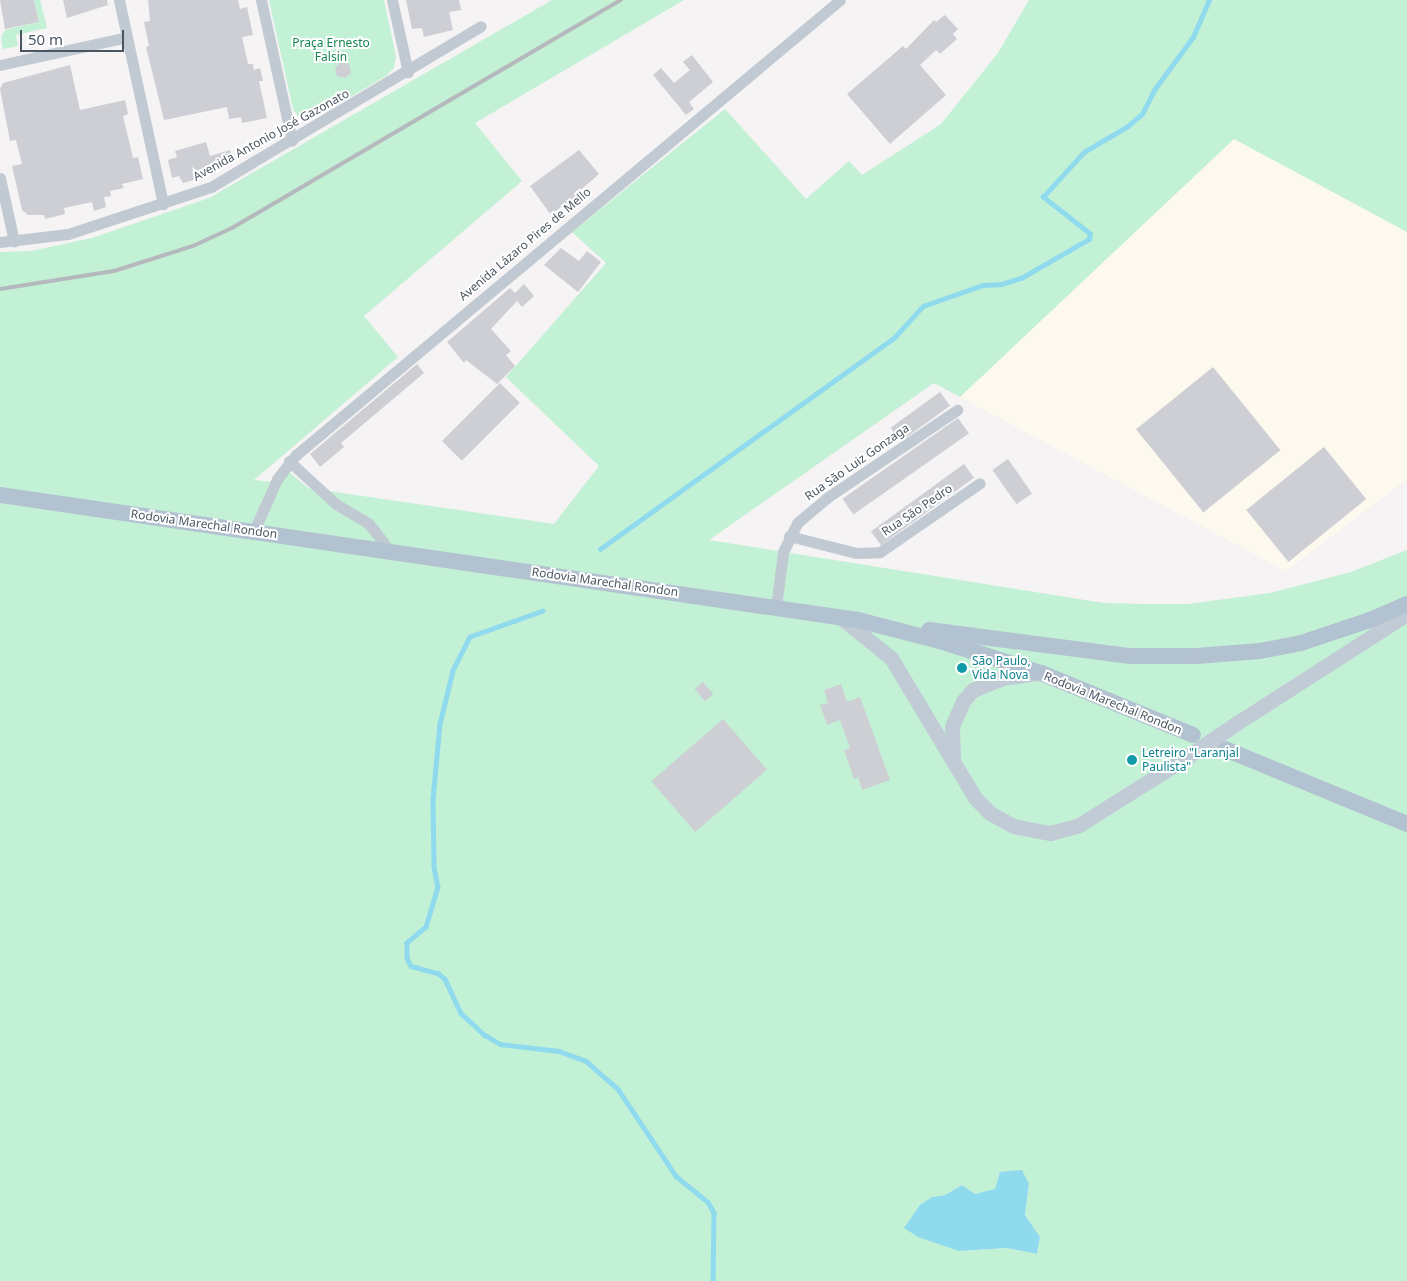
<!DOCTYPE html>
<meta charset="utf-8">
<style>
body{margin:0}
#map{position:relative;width:1407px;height:1281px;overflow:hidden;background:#f5f3f3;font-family:"Noto Sans",sans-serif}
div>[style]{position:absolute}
.commercial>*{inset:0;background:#fdf9ef}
.green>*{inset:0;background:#c3f1d5}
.water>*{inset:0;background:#90daee}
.stream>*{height:4.5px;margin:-2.25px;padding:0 2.25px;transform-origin:2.25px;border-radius:2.25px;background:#90daee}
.building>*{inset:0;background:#cdcfd5;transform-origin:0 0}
.minor>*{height:11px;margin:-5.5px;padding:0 5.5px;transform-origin:5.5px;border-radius:5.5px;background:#c1cad2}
.secondary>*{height:15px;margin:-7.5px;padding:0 7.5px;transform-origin:7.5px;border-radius:7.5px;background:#c1cbd6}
.primary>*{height:16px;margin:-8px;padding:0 8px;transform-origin:8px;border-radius:8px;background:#b3c2d1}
.rail>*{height:4px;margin:-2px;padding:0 2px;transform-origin:2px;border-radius:2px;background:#b5b8bd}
.secondary-bridge>*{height:15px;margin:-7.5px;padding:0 7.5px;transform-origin:7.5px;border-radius:7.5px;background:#c1cbd6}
.dots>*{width:14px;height:14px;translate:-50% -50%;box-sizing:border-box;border:2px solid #fff;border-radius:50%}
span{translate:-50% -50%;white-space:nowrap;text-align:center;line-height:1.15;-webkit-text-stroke:4px #fff;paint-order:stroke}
.park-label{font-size:12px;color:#17864f}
.street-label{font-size:12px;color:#4a5661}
.culture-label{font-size:12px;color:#0d838f}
.left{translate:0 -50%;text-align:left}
.scale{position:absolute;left:20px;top:30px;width:104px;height:22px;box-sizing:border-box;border:2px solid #4a5661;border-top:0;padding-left:6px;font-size:15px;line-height:18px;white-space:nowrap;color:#4a5661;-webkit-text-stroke:4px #fff;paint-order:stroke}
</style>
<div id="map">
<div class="commercial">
<div style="clip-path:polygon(1234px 139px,1407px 232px,1407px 479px,1286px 571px,960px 397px)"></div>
</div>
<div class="green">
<div style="clip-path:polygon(34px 0,40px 0,47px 28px,16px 35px,18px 46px,3px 49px,1px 37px,5px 30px,39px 22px)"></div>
<div style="clip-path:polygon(269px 0,384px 0,396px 56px,394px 68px,386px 76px,315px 118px,299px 118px,293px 109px)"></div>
<div style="clip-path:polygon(evenodd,552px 0,684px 0,475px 123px,522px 181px,364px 316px,398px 357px,254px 480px,281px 483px,289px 472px,308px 488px,554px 524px,599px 466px,506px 377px,606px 263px,572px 232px,725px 109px,806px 199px,849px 161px,862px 175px,941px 124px,998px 53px,1029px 0,1407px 0,1407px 232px,1234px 139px,960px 397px,934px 383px,709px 540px,1104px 603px,1146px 604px,1188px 604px,1270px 593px,1351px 572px,1407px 550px,1407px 1281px,0 1281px,0 252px,31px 251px,92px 238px,209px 198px,552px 0,962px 1185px,975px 1194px,1029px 1185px,1025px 1215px,1040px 1237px,1037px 1254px,1007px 1248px,959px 1251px,932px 1197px,945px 1195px,962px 1185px)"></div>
</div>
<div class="water">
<div style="clip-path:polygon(1022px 1170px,1029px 1184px,1025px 1215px,1040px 1237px,1037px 1254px,1007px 1248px,959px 1251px,918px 1237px,904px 1228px,920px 1205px,932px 1197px,945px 1195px,962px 1185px,975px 1194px,995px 1189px,1000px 1172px)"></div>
</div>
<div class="stream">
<div style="left:600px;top:549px;width:362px;rotate:-35.7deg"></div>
<div style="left:894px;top:338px;width:43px;rotate:-47.8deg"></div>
<div style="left:923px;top:306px;width:64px;rotate:-19.3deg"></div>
<div style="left:983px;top:285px;width:19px;rotate:-3deg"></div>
<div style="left:1002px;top:284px;width:20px;rotate:-18deg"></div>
<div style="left:1021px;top:278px;width:78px;rotate:-29.8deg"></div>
<div style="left:1089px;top:239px;width:5px;rotate:-79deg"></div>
<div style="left:1090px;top:234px;width:60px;rotate:-141.8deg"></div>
<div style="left:1043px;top:197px;width:61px;rotate:-47.7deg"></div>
<div style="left:1084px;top:152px;width:51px;rotate:-30.6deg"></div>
<div style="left:1128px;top:126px;width:18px;rotate:-41deg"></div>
<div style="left:1142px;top:114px;width:27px;rotate:-63deg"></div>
<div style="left:1154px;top:90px;width:66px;rotate:-53.7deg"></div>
<div style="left:1193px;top:37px;width:40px;rotate:-66.6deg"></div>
<div style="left:543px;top:611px;width:77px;rotate:160.4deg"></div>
<div style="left:470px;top:637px;width:38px;rotate:117deg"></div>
<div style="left:453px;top:671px;width:55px;rotate:103.8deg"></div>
<div style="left:440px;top:724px;width:76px;rotate:95.3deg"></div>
<div style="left:433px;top:800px;width:67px;rotate:89.1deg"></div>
<div style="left:434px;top:867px;width:20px;rotate:79deg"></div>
<div style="left:438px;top:887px;width:42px;rotate:106.7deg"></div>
<div style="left:426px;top:927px;width:25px;rotate:140deg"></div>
<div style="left:407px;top:943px;width:15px;rotate:90deg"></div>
<div style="left:407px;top:958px;width:9px;rotate:63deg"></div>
<div style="left:411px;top:966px;width:28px;rotate:15deg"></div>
<div style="left:438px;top:973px;width:9px;rotate:41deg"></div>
<div style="left:445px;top:979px;width:38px;rotate:65deg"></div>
<div style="left:461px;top:1013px;width:33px;rotate:43deg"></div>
<div style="left:485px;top:1035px;width:17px;rotate:31deg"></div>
<div style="left:500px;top:1044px;width:59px;rotate:6.8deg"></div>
<div style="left:559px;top:1051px;width:29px;rotate:20deg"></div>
<div style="left:586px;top:1061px;width:43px;rotate:41.2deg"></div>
<div style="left:618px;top:1089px;width:105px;rotate:56.3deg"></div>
<div style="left:676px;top:1176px;width:41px;rotate:39.1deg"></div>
<div style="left:708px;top:1202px;width:13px;rotate:61deg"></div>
<div style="left:714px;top:1213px;width:68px;rotate:90.8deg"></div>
</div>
<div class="building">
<div style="clip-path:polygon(0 0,34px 0,39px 22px,5px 29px)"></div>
<div style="clip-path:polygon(63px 0,107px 0,108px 5px,67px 18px)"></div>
<div style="clip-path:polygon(148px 0,238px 0,240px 9px,247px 7px,253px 35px,242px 37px,248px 64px,253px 64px,254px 70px,260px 68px,263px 81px,259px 81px,267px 118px,242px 123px,241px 117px,229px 119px,227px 107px,164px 120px,146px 47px,149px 46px,144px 22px,150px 21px)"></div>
<div style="clip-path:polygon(406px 0,459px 0,461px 10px,449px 12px,453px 30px,424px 37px,422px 28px,412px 29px)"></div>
<div style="clip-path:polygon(945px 15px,958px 29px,953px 34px,957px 39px,940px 54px,936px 50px,920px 65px,946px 95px,890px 144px,847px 94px,903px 46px,906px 49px,934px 20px,936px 22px)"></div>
<div style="clip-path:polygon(692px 55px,713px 82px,689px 102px,694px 109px,686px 115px,653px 75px,661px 68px,674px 83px,690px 70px,683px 62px)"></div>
<div style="clip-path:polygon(341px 62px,349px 64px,351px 73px,345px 78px,337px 76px,335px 68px)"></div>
<div style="clip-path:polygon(70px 65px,80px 110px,125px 100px,128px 114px,123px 116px,133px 158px,138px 157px,143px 179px,122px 184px,124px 188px,110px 191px,111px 196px,104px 197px,106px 207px,94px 211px,92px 202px,64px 208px,65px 214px,45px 219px,44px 215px,28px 215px,22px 210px,12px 166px,22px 164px,16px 140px,10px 141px,0 89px,3px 83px)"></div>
<div style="clip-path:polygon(206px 142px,210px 156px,230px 150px,232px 160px,201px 178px,183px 183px,179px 176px,172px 178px,168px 160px,177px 157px,175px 151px)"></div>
<div style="clip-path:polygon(579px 150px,599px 174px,576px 194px,582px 202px,566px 211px,562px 206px,551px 215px,530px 186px)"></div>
<div style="clip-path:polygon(561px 248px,579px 261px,587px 251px,601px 262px,578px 292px,544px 265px)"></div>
<div style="clip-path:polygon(524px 284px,534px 296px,522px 307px,517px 301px,491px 329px,511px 351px,506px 355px,515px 366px,497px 384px,466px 360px,464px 363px,447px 342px,510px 288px,515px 293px)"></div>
<div style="clip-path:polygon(417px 364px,424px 373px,341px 443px,344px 447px,320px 467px,310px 454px)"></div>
<div style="left:1213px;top:367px;width:107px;height:99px;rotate:51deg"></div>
<div style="left:500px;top:383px;width:28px;height:82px;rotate:45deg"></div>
<div style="left:940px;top:392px;width:17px;height:61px;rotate:54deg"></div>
<div style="left:958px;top:418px;width:19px;height:141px;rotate:55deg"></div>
<div style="left:1324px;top:447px;width:67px;height:100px;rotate:51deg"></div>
<div style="left:1008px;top:459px;width:42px;height:19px;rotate:55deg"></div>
<div style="left:964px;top:464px;width:17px;height:115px;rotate:54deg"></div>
<div style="left:703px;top:682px;width:16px;height:11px;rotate:50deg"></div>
<div style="clip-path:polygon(841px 684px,847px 702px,860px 697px,890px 780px,862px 790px,858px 777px,854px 779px,844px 750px,850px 748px,840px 720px,827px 725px,820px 705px,828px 703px,824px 690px)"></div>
<div style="left:723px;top:719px;width:67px;height:95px;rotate:49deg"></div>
</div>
<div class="minor">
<div style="left:119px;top:0;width:209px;rotate:77.8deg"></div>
<div style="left:261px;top:0;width:144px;rotate:77.6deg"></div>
<div style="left:392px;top:0;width:74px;rotate:77.5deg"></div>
<div style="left:0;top:65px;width:130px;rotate:-12.4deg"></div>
<div style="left:0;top:178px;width:65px;rotate:77.5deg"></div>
<div style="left:0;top:242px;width:68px;rotate:-6.7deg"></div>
<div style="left:68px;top:234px;width:151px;rotate:-18.2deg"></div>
<div style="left:211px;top:187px;width:314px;rotate:-30.8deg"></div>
<div style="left:289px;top:461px;width:64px;rotate:42.5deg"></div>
<div style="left:336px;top:504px;width:39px;rotate:31deg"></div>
<div style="left:369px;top:524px;width:34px;rotate:52deg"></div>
<div style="left:254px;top:531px;width:57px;rotate:-66.1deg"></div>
<div style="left:277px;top:479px;width:31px;rotate:-52deg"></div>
<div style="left:296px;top:455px;width:709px;rotate:-39.91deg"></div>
<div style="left:789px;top:536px;width:69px;rotate:14.2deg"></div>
<div style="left:856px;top:553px;width:24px;rotate:-2deg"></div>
<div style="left:880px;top:552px;width:121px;rotate:-34.6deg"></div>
<div style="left:776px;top:607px;width:55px;rotate:-82.7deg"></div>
<div style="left:783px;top:552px;width:32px;rotate:-64deg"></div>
<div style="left:797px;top:523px;width:40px;rotate:-40deg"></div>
<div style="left:828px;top:497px;width:156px;rotate:-34deg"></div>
</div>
<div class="secondary">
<div style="left:840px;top:617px;width:65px;rotate:38.8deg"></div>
<div style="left:891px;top:658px;width:163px;rotate:59deg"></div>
<div style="left:975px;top:798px;width:21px;rotate:45deg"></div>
<div style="left:990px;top:813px;width:26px;rotate:29deg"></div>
<div style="left:1013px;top:826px;width:38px;rotate:11deg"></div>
<div style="left:1050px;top:833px;width:30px;rotate:-15deg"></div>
<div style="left:1079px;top:825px;width:120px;rotate:-32.1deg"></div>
<div style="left:1237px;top:723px;width:202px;rotate:-32.7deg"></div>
<div style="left:953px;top:756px;width:30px;rotate:-92deg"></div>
<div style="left:952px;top:726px;width:27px;rotate:-66deg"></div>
<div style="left:963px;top:701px;width:15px;rotate:-48deg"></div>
<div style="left:973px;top:690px;width:31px;rotate:-22deg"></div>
<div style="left:1002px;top:678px;width:35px;rotate:-8deg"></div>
</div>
<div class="primary">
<div style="left:0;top:495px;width:867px;rotate:8.29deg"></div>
<div style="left:858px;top:620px;width:85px;rotate:14.4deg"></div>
<div style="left:940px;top:641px;width:106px;rotate:17.6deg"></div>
<div style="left:1041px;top:673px;width:164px;rotate:22.2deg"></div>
<div style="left:929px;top:630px;width:203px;rotate:7.4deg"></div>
<div style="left:1130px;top:656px;width:67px"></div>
<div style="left:1197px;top:656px;width:63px;rotate:-4.5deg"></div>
<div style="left:1260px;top:651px;width:42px;rotate:-11deg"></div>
<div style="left:1301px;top:643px;width:73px;rotate:-18.4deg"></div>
<div style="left:1370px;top:620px;width:40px;rotate:-23.4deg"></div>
<div style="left:1225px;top:749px;width:197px;rotate:22.4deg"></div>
</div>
<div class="rail">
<div style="left:0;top:289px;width:115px;rotate:-9deg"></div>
<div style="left:114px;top:271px;width:83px;rotate:-17.6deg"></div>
<div style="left:193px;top:246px;width:43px;rotate:-24.8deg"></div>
<div style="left:232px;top:228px;width:451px;rotate:-30.4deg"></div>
</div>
<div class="secondary-bridge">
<div style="left:1181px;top:761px;width:68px;rotate:-34.2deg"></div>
</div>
<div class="dots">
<div style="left:962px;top:668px;background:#0f9aa8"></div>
<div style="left:1132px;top:760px;background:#0f9aa8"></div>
</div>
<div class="park-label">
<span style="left:331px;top:50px">Praça Ernesto<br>Falsin</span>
</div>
<div class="street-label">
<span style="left:271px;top:135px;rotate:-29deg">Avenida Antonio José Gazonato</span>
<span style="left:525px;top:244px;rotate:-40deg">Avenida Lázaro Pires de Mello</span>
<span style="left:857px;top:462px;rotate:-35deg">Rua São Luiz Gonzaga</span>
<span style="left:917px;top:510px;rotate:-34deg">Rua São Pedro</span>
<span style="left:204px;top:524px;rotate:8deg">Rodovia Marechal Rondon</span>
<span style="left:605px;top:582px;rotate:8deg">Rodovia Marechal Rondon</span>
<span style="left:1113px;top:703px;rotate:22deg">Rodovia Marechal Rondon</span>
</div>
<div class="culture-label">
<span class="left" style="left:972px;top:668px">São Paulo,<br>Vida Nova</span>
<span class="left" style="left:1142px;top:760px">Letreiro "Laranjal<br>Paulista"</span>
</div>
<div class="scale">50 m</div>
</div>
